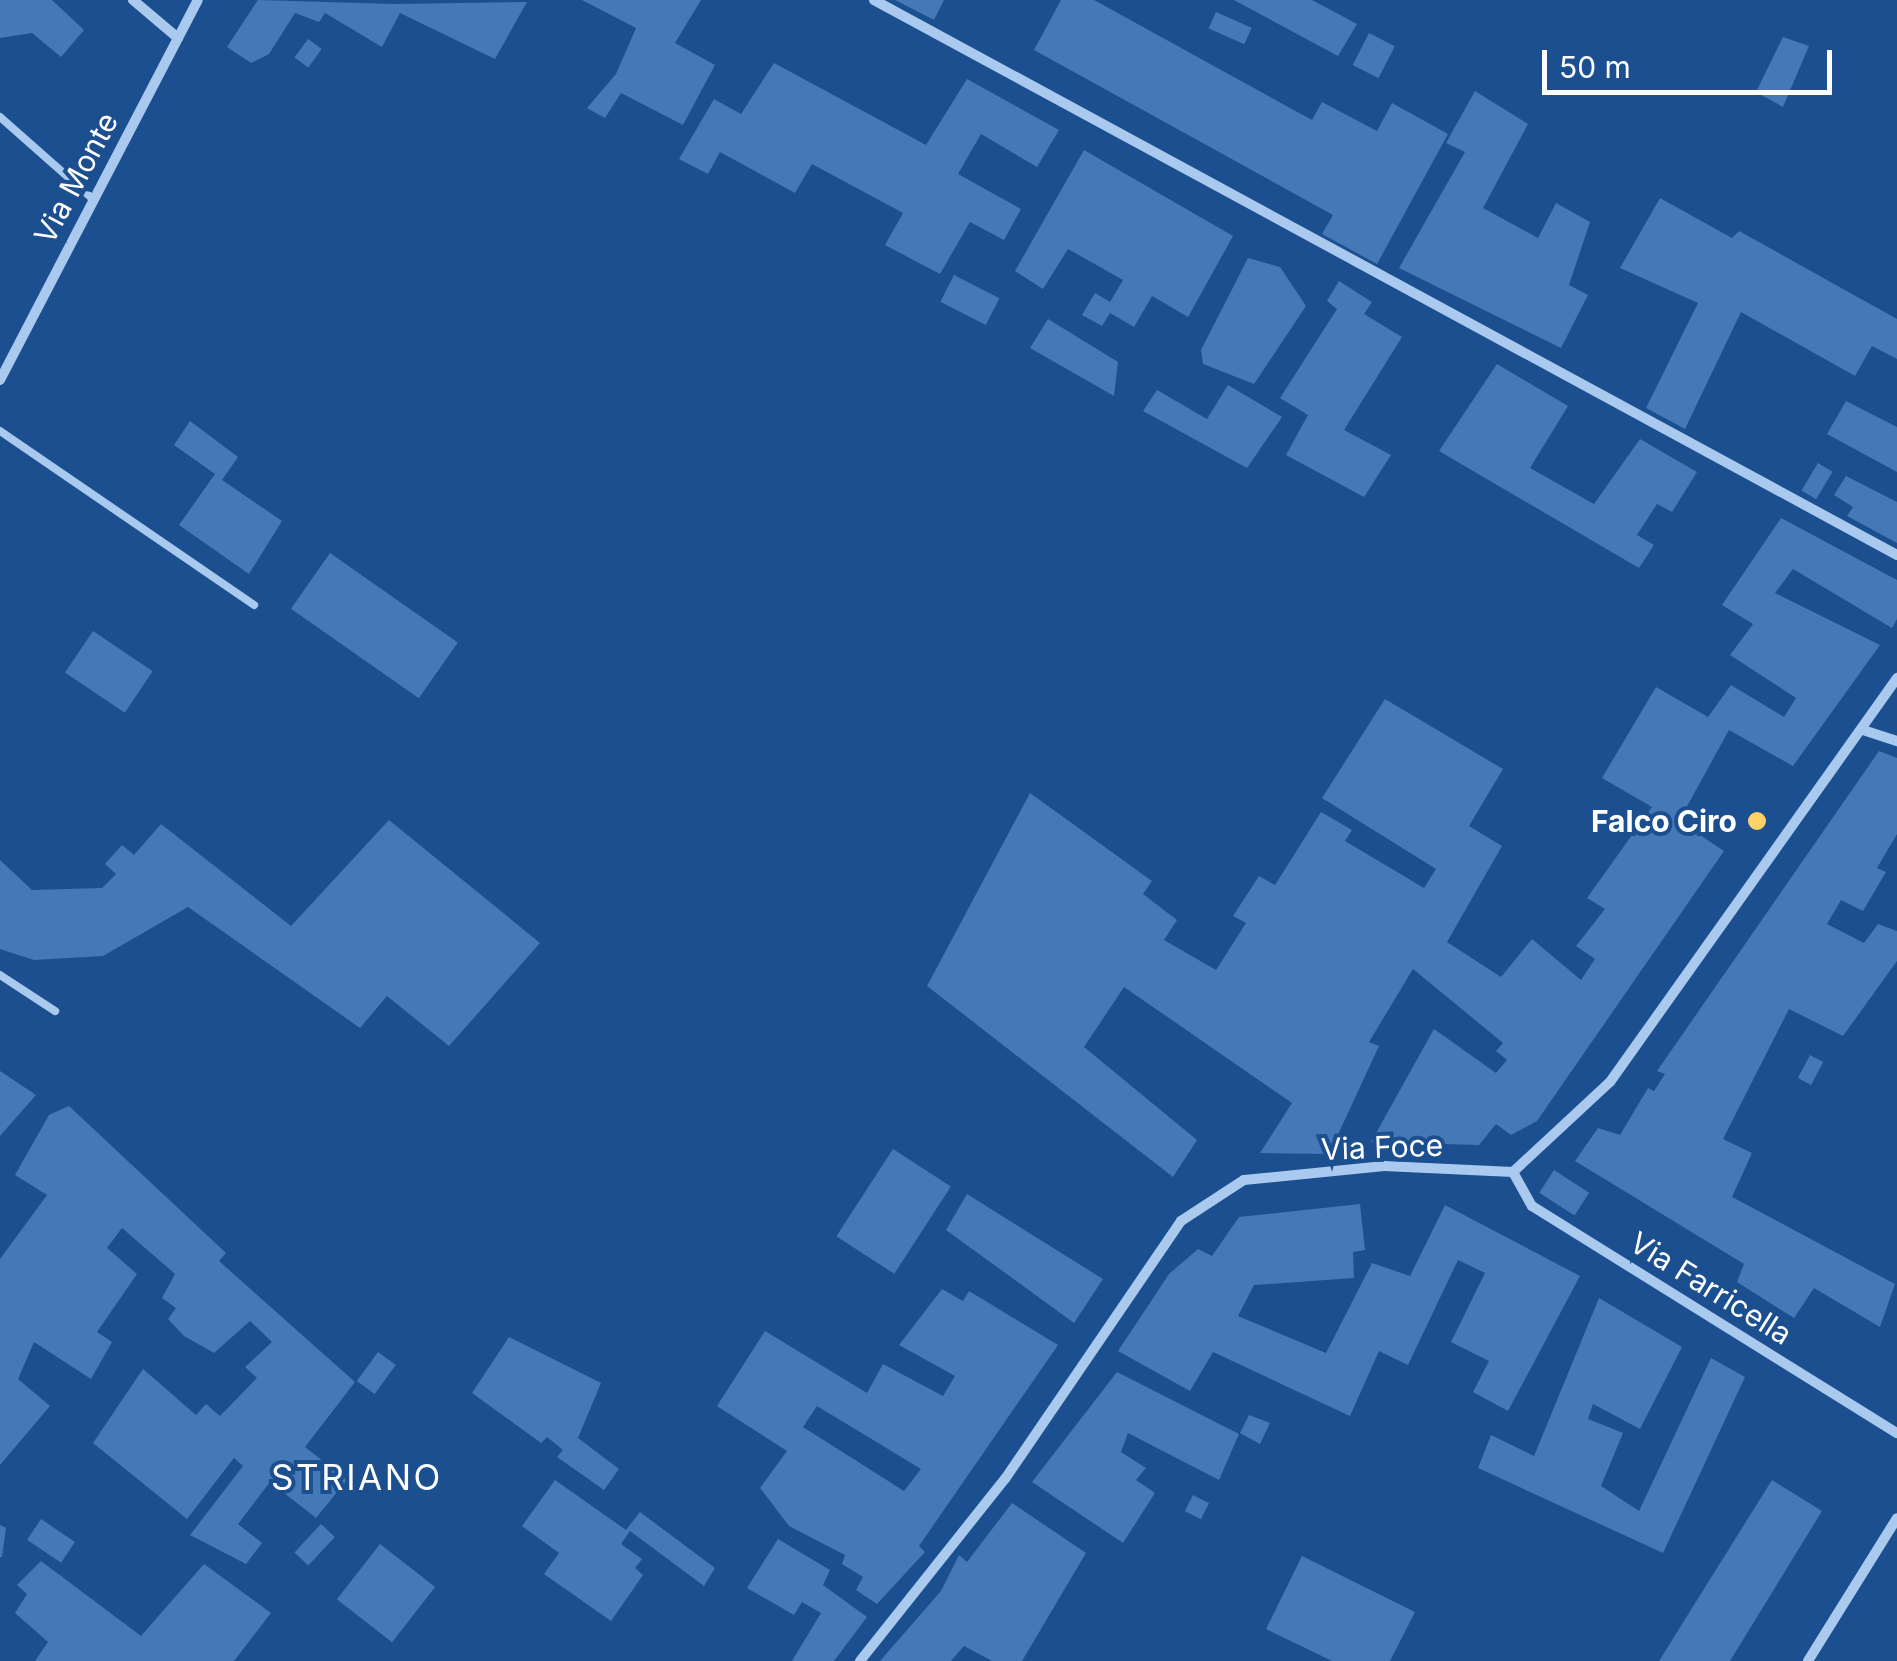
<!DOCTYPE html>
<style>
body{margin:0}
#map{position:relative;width:1897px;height:1661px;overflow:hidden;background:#1b4f8f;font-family:Inter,sans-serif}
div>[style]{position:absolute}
.building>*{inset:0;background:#4478b7;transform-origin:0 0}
.lane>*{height:8px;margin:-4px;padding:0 4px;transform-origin:4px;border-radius:4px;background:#a9c9ee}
.street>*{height:10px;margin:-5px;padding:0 5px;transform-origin:5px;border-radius:5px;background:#a9c9ee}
.dots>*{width:28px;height:28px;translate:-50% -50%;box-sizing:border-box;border:5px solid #1b4f8f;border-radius:50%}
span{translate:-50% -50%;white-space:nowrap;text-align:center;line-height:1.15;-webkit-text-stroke:8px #1b4f8f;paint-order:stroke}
.street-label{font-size:30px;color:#fff}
.poi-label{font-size:30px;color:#fff;font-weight:700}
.right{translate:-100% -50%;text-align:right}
.quarter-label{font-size:35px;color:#fff;letter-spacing:2.5px}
.scale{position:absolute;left:1542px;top:50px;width:290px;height:45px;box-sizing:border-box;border:5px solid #fff;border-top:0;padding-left:12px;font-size:30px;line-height:35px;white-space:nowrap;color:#fff;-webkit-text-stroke:8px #1b4f8f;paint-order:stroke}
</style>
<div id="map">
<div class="building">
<div style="clip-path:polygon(0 0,52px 0,84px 30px,61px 57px,32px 33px,0 38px)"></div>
<div style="clip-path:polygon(258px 0,394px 4px,527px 2px,495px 59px,400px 13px,382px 47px,325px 13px,319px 22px,295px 13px,269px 54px,251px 63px,227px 47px)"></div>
<div style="clip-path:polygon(582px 0,701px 0,675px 43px,715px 65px,683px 125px,621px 93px,605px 118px,587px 108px,616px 74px,636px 28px)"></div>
<div style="clip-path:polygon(895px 0,944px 0,934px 20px)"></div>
<div style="clip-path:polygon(1061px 0,1094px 0,1312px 120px,1322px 102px,1377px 131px,1392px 103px,1448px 134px,1377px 264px,1322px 234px,1333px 215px,1034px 50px)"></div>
<div style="clip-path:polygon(1234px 0,1312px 0,1357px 24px,1338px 56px)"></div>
<div style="left:1216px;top:12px;width:39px;height:18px;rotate:24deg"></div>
<div style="left:1369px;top:33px;width:29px;height:36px;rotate:27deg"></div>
<div style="clip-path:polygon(1783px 37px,1809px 46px,1783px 107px,1756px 92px)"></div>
<div style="left:308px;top:39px;width:17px;height:23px;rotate:36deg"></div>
<div style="clip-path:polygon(774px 63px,926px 145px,967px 79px,1059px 130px,1037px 167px,981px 134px,958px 174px,1021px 209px,1004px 240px,970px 222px,940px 274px,885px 245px,903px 213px,812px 164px,795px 193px,720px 152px,708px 174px,679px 159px,714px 99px,741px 114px)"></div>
<div style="clip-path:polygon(1475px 91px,1528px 124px,1483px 208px,1538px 238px,1556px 203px,1590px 222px,1569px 285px,1588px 295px,1561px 348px,1399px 268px,1465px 152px,1446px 143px)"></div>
<div style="clip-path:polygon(1084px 150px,1233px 236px,1188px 317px,1152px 296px,1134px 327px,1110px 313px,1102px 326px,1082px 315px,1095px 293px,1110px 302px,1123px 280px,1068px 249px,1043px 289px,1015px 271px)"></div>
<div style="clip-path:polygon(1660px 198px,1732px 238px,1739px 231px,1897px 319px,1897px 359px,1872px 346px,1855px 376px,1741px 312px,1685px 429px,1646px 408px,1698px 303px,1620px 268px)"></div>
<div style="clip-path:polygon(1248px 258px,1280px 267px,1306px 306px,1254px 384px,1203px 364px,1201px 350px)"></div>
<div style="left:954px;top:275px;width:51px;height:30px;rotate:27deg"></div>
<div style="clip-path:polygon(1339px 281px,1372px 302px,1364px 314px,1402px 337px,1344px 430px,1391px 455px,1364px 497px,1286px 455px,1308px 415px,1280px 398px,1337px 309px,1327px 301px)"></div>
<div style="clip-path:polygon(1048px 319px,1118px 362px,1114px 396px,1030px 348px)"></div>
<div style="clip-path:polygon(1497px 364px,1568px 406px,1530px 468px,1594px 504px,1640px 439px,1697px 472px,1672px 512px,1657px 504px,1637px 535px,1654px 545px,1639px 568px,1439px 451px)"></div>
<div style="clip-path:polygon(1228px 385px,1282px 417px,1247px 468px,1143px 411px,1157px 390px,1207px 419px)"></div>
<div style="clip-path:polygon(1846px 401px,1897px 427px,1897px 472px,1827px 434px)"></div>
<div style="clip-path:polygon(190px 421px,238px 457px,222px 480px,282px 521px,249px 574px,179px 525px,215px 474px,174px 445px)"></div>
<div style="left:1818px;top:463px;width:17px;height:32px;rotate:31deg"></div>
<div style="clip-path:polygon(1846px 476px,1897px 502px,1897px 543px,1847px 516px,1853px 507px,1834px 495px)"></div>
<div style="clip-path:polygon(1781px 518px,1897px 580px,1897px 619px,1892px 628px,1793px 569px,1775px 593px,1880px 645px,1793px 766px,1729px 730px,1679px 821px,1724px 851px,1537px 1121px,1511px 1135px,1496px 1124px,1479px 1145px,1371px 1142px,1434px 1029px,1496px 1073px,1507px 1060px,1496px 1051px,1503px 1043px,1413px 969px,1369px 1042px,1379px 1046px,1329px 1154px,1260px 1153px,1292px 1103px,1124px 987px,1084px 1047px,1197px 1140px,1173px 1177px,927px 986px,1030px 793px,1152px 881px,1143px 894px,1177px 920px,1164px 940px,1216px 970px,1246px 923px,1233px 916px,1259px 876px,1275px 885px,1321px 812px,1352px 830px,1345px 841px,1424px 888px,1436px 869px,1322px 798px,1385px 699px,1503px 769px,1469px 826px,1502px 846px,1447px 942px,1501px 977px,1532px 939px,1581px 980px,1595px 959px,1576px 946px,1605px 909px,1587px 898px,1652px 807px,1602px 778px,1656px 687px,1708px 717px,1731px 685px,1784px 717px,1796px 698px,1730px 655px,1753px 624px,1722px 605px)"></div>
<div style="left:330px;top:553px;width:156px;height:68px;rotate:35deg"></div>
<div style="left:93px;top:631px;width:72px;height:50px;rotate:34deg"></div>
<div style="clip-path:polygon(1879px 751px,1897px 758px,1897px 834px,1877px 868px,1886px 872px,1863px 911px,1841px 900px,1827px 924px,1864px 943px,1878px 924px,1897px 931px,1897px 961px,1843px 1036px,1789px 1009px,1723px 1139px,1752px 1153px,1732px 1197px,1895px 1284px,1880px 1327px,1814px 1288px,1794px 1318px,1737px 1282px,1744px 1264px,1575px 1161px,1598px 1128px,1620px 1135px,1648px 1088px,1654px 1091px,1665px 1074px,1657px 1071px)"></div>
<div style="clip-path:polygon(389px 820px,540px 943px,449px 1046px,387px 996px,360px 1028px,188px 907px,103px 956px,34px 960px,0 949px,0 860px,32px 890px,102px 888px,116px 874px,105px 864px,122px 845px,134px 855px,161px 824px,291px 926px)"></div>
<div style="left:1810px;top:1055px;width:15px;height:26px;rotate:28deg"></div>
<div style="clip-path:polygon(0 1071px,36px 1095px,0 1136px)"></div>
<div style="clip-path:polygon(69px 1106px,226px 1253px,219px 1261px,355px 1382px,305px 1447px,347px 1480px,316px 1518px,270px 1482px,238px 1524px,262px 1543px,246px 1564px,190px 1535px,243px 1466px,234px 1458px,187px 1519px,93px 1443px,143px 1369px,196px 1415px,206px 1404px,220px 1416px,257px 1378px,245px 1367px,272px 1342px,250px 1321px,214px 1353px,184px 1336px,168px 1319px,176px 1308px,162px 1298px,175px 1274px,122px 1228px,107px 1248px,137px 1274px,97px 1332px,112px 1342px,91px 1379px,34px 1342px,18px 1379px,50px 1406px,0 1465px,0 1259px,47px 1195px,15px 1175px,49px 1115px)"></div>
<div style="left:893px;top:1149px;width:69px;height:104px;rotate:33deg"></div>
<div style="left:1554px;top:1170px;width:42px;height:27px;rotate:33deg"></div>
<div style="clip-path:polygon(967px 1194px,1103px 1279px,1074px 1323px,946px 1230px)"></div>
<div style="clip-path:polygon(1360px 1204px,1365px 1250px,1353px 1252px,1354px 1278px,1254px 1285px,1238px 1316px,1326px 1353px,1372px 1263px,1410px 1276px,1445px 1205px,1580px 1276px,1508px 1411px,1473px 1392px,1489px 1361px,1451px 1342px,1485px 1273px,1458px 1260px,1408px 1365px,1379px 1351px,1350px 1416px,1213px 1352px,1190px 1391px,1118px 1351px,1169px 1274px,1198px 1249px,1212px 1256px,1239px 1217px)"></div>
<div style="clip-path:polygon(evenodd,942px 1289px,963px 1301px,969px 1291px,1058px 1345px,919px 1546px,925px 1552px,877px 1604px,856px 1590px,863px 1577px,842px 1564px,845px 1555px,789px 1526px,760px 1488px,787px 1451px,717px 1406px,765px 1331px,867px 1393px,883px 1364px,943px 1396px,955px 1376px,899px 1345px,942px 1289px,817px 1406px,921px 1469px,904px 1491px,803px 1427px,817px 1406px)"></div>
<div style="clip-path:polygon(1599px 1298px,1682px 1347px,1640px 1429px,1593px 1404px,1588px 1419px,1623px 1433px,1601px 1486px,1639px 1511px,1711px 1358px,1745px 1377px,1663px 1553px,1478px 1468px,1491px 1435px,1534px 1456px)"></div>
<div style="clip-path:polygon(509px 1337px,601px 1383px,578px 1438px,619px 1469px,604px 1490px,557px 1457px,563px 1450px,547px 1437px,541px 1443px,472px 1393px)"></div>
<div style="left:378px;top:1352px;width:22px;height:36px;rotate:36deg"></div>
<div style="clip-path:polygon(1117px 1372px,1239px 1434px,1219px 1480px,1128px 1433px,1121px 1452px,1146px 1468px,1136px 1480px,1155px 1493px,1123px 1543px,1032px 1482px)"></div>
<div style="clip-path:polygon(1249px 1415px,1270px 1423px,1260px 1444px,1240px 1433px)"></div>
<div style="clip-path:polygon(555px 1480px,626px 1530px,640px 1512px,715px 1568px,704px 1586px,630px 1531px,621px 1544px,642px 1559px,635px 1568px,643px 1575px,611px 1621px,544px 1574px,559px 1553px,522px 1526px)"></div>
<div style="clip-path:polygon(1772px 1480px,1822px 1511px,1730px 1661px,1659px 1661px)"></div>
<div style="left:1193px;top:1495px;width:18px;height:18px;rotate:27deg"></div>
<div style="clip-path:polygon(1012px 1503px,1086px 1553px,1022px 1661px,992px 1661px,964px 1646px,951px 1661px,880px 1661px,941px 1591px,959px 1555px,967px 1562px)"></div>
<div style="left:41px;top:1519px;width:41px;height:25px;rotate:34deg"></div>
<div style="left:321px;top:1524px;width:19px;height:39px;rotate:43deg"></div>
<div style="clip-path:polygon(0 1525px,6px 1528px,2px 1557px,0 1557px)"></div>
<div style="clip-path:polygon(778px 1539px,830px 1570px,823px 1585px,867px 1617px,834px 1661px,792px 1661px,821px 1613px,802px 1602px,794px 1615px,747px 1588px)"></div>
<div style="left:380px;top:1544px;width:70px;height:70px;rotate:38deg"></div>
<div style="clip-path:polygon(1302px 1556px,1415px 1612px,1390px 1661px,1332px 1661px,1266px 1629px)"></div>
<div style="clip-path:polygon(41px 1561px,141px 1636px,204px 1564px,271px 1613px,234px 1661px,35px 1661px,48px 1642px,15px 1613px,27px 1594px,17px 1585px)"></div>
</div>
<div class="lane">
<div style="left:0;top:117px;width:125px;rotate:41.4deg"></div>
<div style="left:0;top:431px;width:308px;rotate:34.4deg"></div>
<div style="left:0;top:975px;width:66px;rotate:33.2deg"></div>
</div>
<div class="street">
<div style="left:133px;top:0;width:59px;rotate:40.2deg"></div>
<div style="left:874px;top:0;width:1164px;rotate:28.48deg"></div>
<div style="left:0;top:380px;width:428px;rotate:-62.5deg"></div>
<div style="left:1863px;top:730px;width:36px;rotate:18deg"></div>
<div style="left:1513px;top:1172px;width:39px;rotate:61deg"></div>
<div style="left:1532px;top:1206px;width:430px;rotate:31.9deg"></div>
<div style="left:860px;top:1661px;width:233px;rotate:-51.5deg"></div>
<div style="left:1005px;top:1479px;width:312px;rotate:-55.7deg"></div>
<div style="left:1181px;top:1221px;width:75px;rotate:-33.1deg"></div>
<div style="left:1244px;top:1180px;width:141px;rotate:-5.7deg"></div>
<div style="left:1384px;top:1166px;width:129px;rotate:2.7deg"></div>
<div style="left:1513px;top:1172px;width:132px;rotate:-42.9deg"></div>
<div style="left:1610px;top:1082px;width:496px;rotate:-54.6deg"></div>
<div style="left:1808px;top:1661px;width:168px;rotate:-58.1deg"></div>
</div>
<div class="dots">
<div style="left:1757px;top:821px;background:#ffd166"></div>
</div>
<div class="street-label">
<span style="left:76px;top:178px;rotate:-62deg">Via Monte</span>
<span style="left:1382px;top:1147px;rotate:-2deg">Via Foce</span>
<span style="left:1711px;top:1288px;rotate:32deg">Via Farricella</span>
</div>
<div class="poi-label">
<span class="right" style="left:1737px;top:821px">Falco Ciro</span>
</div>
<div class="quarter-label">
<span style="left:357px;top:1477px">STRIANO</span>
</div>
<div class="scale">50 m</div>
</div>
